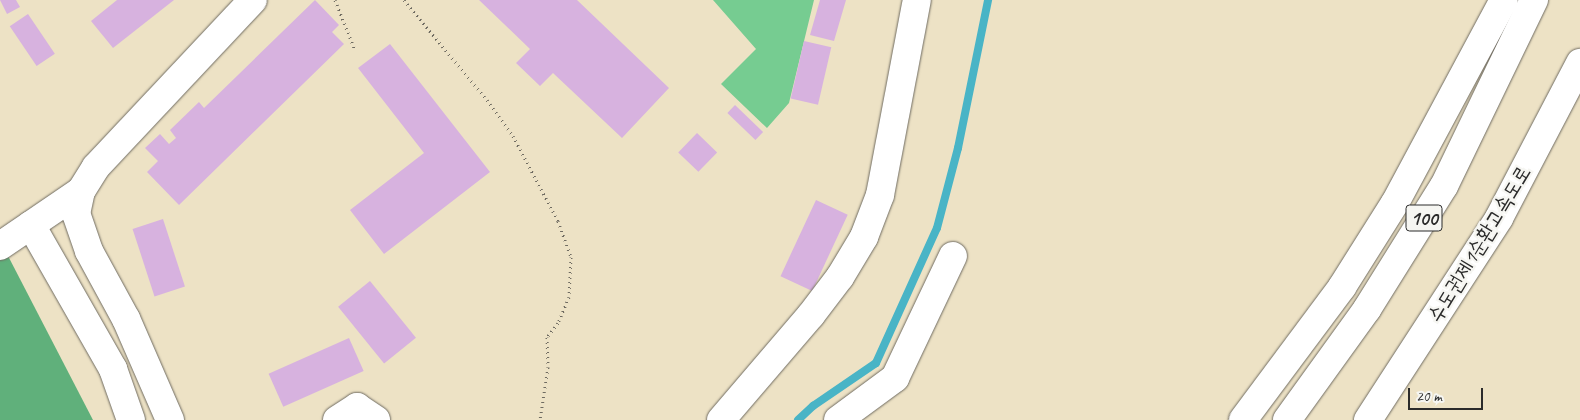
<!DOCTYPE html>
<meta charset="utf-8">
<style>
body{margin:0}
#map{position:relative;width:1580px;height:420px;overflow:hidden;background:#ede2c5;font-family:Caveat,"Poor Story",sans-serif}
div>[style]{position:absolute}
.green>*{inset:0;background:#76cc91}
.forest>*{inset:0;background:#60b07b}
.stream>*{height:8px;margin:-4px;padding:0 4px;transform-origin:4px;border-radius:4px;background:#49b4c6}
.building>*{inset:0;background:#d7b2df;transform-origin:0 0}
.path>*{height:3px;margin-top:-1.5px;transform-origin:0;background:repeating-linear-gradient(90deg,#6f6b61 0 1px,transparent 0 5px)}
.roads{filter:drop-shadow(0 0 1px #6f6b61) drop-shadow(0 0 1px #6f6b61)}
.minor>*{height:28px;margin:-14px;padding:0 14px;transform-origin:14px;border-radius:14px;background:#fff}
.highway>*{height:28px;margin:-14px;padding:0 14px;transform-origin:14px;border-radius:14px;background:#fff}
span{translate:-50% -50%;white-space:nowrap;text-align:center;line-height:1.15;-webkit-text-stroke:4.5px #f6f6f2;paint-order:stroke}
.shield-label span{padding:1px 4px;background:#f6f6f2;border:1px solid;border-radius:4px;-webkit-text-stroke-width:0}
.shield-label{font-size:20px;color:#2b2b2b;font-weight:700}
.street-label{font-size:21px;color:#2b2b2b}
.scale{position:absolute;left:1408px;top:388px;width:75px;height:22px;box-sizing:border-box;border:2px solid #2b2b2b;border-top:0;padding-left:6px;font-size:15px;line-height:18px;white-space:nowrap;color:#2b2b2b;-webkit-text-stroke:4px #f6f6f2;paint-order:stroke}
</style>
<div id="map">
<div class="green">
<div style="clip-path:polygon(713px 0,814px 0,789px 103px,767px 128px,721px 84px,756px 49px)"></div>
</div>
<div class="forest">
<div style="clip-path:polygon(0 252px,6px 252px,93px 420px,0 420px)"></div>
</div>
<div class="stream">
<div style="left:798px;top:420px;width:21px;rotate:-43deg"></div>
<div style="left:813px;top:406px;width:76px;rotate:-34.3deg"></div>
<div style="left:876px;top:363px;width:148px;rotate:-65.7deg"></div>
<div style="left:937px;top:228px;width:83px;rotate:-75.3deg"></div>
<div style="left:958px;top:148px;width:151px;rotate:-78.5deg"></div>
</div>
<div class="building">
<div style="clip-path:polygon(0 0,16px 0,20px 7px,7px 14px)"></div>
<div style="clip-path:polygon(117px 0,174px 0,113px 48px,91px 21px)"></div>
<div style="clip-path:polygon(315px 0,339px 25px,332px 32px,344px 44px,179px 205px,147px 172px,158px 161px,145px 148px,160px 134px,169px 144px,176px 138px,170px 130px,199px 102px,204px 108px)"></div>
<div style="clip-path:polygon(479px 0,577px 0,669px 88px,622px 138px,553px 73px,540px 86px,516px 63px,530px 49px)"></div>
<div style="clip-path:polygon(820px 0,846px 0,834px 41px,810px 35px)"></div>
<div style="left:28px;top:14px;width:48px;height:22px;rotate:56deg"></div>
<div style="left:804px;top:41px;width:28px;height:59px;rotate:13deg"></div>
<div style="clip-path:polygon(390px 44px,490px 172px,384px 254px,350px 210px,424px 153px,358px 68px)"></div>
<div style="left:735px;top:105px;width:39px;height:11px;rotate:44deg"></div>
<div style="left:697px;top:133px;width:28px;height:27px;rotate:44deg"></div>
<div style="left:816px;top:200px;width:35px;height:84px;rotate:25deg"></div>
<div style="left:163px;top:219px;width:71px;height:32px;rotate:72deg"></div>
<div style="left:370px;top:281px;width:73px;height:41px;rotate:51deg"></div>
<div style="left:349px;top:338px;width:36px;height:88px;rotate:66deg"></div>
</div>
<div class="path">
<div style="left:335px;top:0;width:54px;rotate:68.2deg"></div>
<div style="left:404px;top:0;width:130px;rotate:50.3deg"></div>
<div style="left:487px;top:100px;width:44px;rotate:54.2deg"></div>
<div style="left:513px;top:136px;width:96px;rotate:62.1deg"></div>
<div style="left:558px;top:221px;width:38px;rotate:70deg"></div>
<div style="left:571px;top:257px;width:40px;rotate:92.9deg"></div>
<div style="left:569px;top:297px;width:28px;rotate:113deg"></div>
<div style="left:558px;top:323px;width:18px;rotate:128deg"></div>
<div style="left:547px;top:337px;width:30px;rotate:88deg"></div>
<div style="left:548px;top:367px;width:54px;rotate:98.6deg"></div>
</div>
<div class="roads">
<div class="minor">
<div style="left:31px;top:225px;width:166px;rotate:60.3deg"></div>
<div style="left:113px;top:369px;width:54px;rotate:70.6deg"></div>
<div style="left:0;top:246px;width:98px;rotate:-34.2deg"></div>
<div style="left:170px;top:420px;width:110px;rotate:-113.5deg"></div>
<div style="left:126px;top:319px;width:77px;rotate:-118.6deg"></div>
<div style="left:89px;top:251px;width:39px;rotate:-109deg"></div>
<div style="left:76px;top:214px;width:24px;rotate:-78deg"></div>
<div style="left:81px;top:191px;width:28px;rotate:-58deg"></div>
<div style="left:96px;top:167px;width:229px;rotate:-46.8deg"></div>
<div style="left:337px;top:420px;width:24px;rotate:-33deg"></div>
<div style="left:357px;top:407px;width:23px;rotate:34deg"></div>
<div style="left:721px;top:420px;width:138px;rotate:-49.4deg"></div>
<div style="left:811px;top:315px;width:48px;rotate:-52.7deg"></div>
<div style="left:840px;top:277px;width:47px;rotate:-59deg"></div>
<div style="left:864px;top:237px;width:45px;rotate:-69.1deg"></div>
<div style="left:880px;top:195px;width:198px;rotate:-79.3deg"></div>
<div style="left:838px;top:420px;width:71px;rotate:-36.4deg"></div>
<div style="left:895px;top:378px;width:135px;rotate:-64.6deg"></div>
</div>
<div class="highway">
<div style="left:1243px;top:420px;width:166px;rotate:-53.3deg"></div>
<div style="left:1342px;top:287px;width:99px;rotate:-57.8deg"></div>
<div style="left:1395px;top:203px;width:230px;rotate:-61.8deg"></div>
<div style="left:1287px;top:420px;width:137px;rotate:-54.2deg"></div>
<div style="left:1367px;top:309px;width:145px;rotate:-58deg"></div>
<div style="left:1444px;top:186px;width:207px;rotate:-64.2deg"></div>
<div style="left:1368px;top:420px;width:241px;rotate:-57deg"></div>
<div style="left:1499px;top:218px;width:175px;rotate:-62.4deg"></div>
</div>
</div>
<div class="shield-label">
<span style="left:1424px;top:218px">100</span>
</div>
<div class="street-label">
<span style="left:1479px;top:244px;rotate:-59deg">수도권제1순환고속도로</span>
</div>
<div class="scale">20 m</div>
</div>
